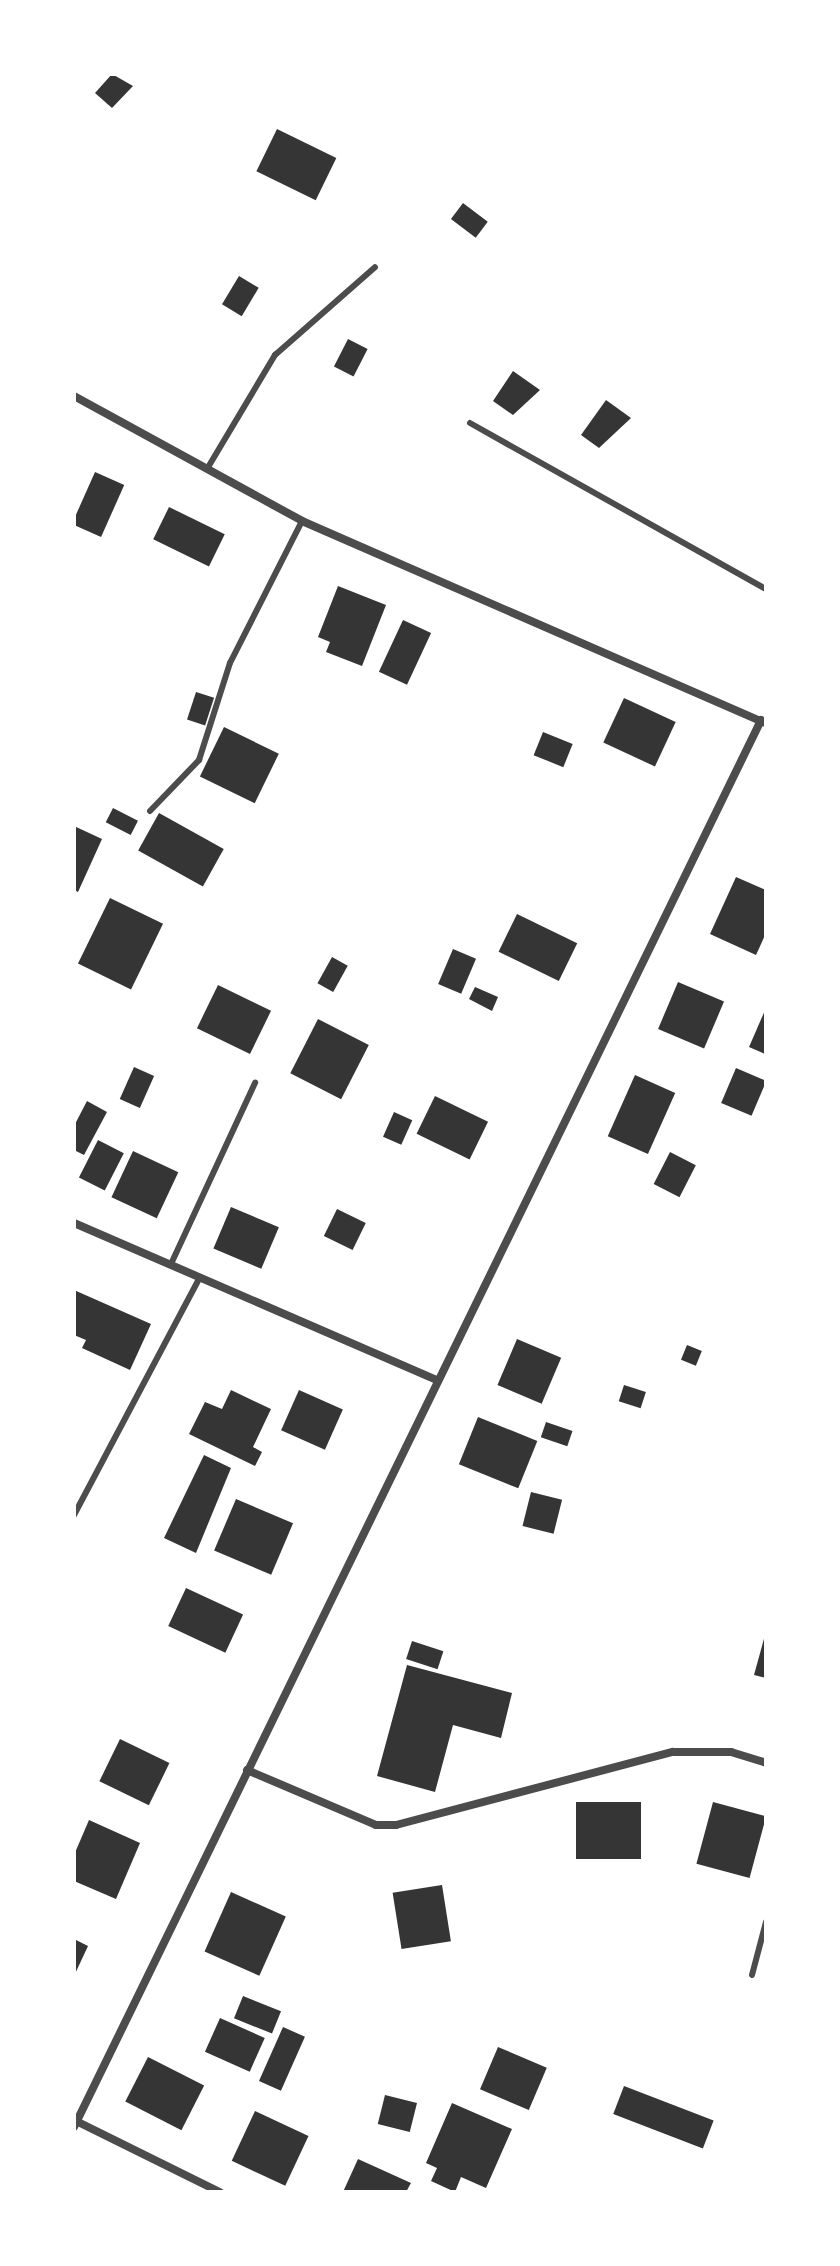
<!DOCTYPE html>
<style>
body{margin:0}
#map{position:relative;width:840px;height:2266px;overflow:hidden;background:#fff;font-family:Literata,serif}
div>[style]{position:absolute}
.building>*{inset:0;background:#353535;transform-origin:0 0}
.service>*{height:6px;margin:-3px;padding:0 3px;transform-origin:3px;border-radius:3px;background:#4c4c4c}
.minor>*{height:8px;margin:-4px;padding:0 4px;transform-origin:4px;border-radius:4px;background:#4c4c4c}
span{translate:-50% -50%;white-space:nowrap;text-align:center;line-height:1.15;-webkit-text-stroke:8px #fff;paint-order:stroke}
.frame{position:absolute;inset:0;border:76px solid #fff;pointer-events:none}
</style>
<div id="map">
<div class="building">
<div style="clip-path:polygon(112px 74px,133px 86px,112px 108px,95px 93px)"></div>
<div style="left:277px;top:129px;width:66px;height:47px;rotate:26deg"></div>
<div style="left:463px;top:203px;width:31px;height:20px;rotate:37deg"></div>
<div style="left:239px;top:276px;width:23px;height:33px;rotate:31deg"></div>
<div style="left:348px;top:339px;width:22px;height:31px;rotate:27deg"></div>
<div style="clip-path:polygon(513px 371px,540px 390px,513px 415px,493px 401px)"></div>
<div style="clip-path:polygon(606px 400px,631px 418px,599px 448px,581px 435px)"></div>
<div style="left:95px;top:472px;width:32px;height:57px;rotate:24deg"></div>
<div style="left:169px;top:507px;width:62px;height:36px;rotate:26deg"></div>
<div style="clip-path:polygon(338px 586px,386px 605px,362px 666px,326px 652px,330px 642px,318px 637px)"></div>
<div style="left:403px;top:620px;width:31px;height:57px;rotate:25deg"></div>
<div style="left:196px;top:692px;width:19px;height:29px;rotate:18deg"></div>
<div style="left:624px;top:698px;width:57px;height:49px;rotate:25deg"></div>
<div style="left:224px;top:727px;width:61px;height:55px;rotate:26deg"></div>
<div style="left:543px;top:732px;width:32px;height:25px;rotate:22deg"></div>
<div style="left:113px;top:808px;width:28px;height:16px;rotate:27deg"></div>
<div style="left:159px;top:813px;width:74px;height:43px;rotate:29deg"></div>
<div style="clip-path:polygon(74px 826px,102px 839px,78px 892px,74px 890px)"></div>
<div style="clip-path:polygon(736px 877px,766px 890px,766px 933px,756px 955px,710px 934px)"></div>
<div style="left:110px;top:898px;width:59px;height:73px;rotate:26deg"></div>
<div style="left:517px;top:914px;width:67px;height:42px;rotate:26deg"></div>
<div style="left:453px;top:949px;width:25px;height:38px;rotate:23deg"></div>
<div style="left:332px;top:957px;width:18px;height:30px;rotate:29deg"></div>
<div style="left:678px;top:982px;width:50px;height:51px;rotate:23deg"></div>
<div style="left:218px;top:985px;width:59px;height:48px;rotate:26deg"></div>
<div style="clip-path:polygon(475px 987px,498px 997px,492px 1011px,469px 999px)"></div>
<div style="clip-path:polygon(766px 1008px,766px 1051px,765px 1054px,749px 1047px)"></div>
<div style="left:318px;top:1019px;width:57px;height:61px;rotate:27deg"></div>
<div style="left:134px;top:1067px;width:22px;height:35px;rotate:24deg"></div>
<div style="left:736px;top:1068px;width:33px;height:38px;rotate:23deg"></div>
<div style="left:635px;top:1075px;width:44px;height:67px;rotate:24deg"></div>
<div style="left:435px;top:1096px;width:59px;height:42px;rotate:26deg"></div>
<div style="clip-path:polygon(87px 1101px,107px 1112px,84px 1155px,74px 1150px,74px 1126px)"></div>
<div style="left:394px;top:1112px;width:20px;height:27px;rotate:24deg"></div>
<div style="left:98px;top:1140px;width:29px;height:42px;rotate:27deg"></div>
<div style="left:133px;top:1151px;width:50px;height:51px;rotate:25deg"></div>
<div style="left:670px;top:1152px;width:29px;height:36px;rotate:27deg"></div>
<div style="left:231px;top:1207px;width:52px;height:45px;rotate:23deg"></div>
<div style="left:337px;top:1209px;width:32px;height:30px;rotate:26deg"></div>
<div style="clip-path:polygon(74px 1290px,151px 1324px,130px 1370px,82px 1348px,86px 1340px,74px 1335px)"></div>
<div style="left:517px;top:1339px;width:48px;height:50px;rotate:23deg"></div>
<div style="left:687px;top:1345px;width:16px;height:16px;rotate:22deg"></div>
<div style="left:624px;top:1385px;width:23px;height:17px;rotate:18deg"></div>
<div style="clip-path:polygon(231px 1390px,271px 1409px,253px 1447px,262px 1452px,255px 1466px,189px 1434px,205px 1402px,222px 1409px)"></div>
<div style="left:299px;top:1390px;width:48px;height:44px;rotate:24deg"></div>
<div style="left:478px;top:1417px;width:64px;height:51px;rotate:22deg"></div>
<div style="left:546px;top:1422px;width:28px;height:16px;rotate:19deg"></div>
<div style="clip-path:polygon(204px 1455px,231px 1468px,196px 1553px,164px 1538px)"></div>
<div style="left:531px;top:1492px;width:32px;height:35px;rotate:14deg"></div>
<div style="left:236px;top:1499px;width:62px;height:56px;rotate:23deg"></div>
<div style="left:186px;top:1588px;width:63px;height:42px;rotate:25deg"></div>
<div style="clip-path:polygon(765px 1635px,766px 1635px,766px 1678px,754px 1675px)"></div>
<div style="left:412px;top:1641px;width:33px;height:19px;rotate:18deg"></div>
<div style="clip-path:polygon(407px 1665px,512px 1693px,501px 1738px,453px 1725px,435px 1792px,377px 1776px)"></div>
<div style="left:120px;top:1739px;width:55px;height:47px;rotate:26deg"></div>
<div style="left:576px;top:1802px;width:65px;height:57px"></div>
<div style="left:713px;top:1802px;width:55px;height:64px;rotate:15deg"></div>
<div style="clip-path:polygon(89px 1820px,140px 1843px,116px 1899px,74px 1881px,74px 1855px)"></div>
<div style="left:442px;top:1885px;width:57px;height:50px;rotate:81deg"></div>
<div style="left:231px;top:1892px;width:60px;height:65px;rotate:24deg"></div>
<div style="clip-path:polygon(74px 1939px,88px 1946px,74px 1976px)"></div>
<div style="left:243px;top:1996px;width:41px;height:24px;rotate:22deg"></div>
<div style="left:220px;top:2018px;width:49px;height:37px;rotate:24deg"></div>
<div style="left:283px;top:2027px;width:24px;height:59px;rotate:24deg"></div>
<div style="left:498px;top:2047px;width:53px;height:46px;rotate:23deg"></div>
<div style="left:148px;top:2057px;width:63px;height:50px;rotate:27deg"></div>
<div style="left:624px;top:2086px;width:96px;height:30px;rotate:21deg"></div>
<div style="left:385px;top:2095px;width:33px;height:30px;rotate:14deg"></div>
<div style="clip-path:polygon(452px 2103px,512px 2129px,486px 2188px,461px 2177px,455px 2192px,431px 2181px,437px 2168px,426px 2163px)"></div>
<div style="left:255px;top:2111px;width:59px;height:55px;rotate:25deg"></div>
<div style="clip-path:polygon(358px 2159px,411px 2183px,406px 2192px,343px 2192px)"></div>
</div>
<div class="service">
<div style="left:470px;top:423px;width:339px;rotate:29.3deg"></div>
<div style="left:207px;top:469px;width:133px;rotate:-59.2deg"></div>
<div style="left:275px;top:355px;width:133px;rotate:-41.3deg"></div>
<div style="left:150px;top:811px;width:71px;rotate:-46.1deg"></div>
<div style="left:199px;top:760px;width:102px;rotate:-72.3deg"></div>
<div style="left:230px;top:663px;width:159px;rotate:-63.1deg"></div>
<div style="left:171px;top:1264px;width:200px;rotate:-65.1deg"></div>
<div style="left:74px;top:1515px;width:269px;rotate:-62.1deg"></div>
<div style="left:752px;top:1975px;width:55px;rotate:-75.2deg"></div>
</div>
<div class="minor">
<div style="left:74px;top:396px;width:260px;rotate:28.7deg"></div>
<div style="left:302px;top:521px;width:505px;rotate:23.57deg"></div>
<div style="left:74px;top:1223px;width:393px;rotate:23.4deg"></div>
<div style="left:247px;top:1770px;width:140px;rotate:23.1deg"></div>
<div style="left:376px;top:1825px;width:20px"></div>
<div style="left:396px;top:1825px;width:286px;rotate:-14.8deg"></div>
<div style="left:673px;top:1752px;width:58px"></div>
<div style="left:731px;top:1752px;width:37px;rotate:17deg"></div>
<div style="left:74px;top:2120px;width:163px;rotate:26.3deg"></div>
<div style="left:74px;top:2127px;width:1566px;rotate:-63.97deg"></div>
</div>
<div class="frame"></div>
</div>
